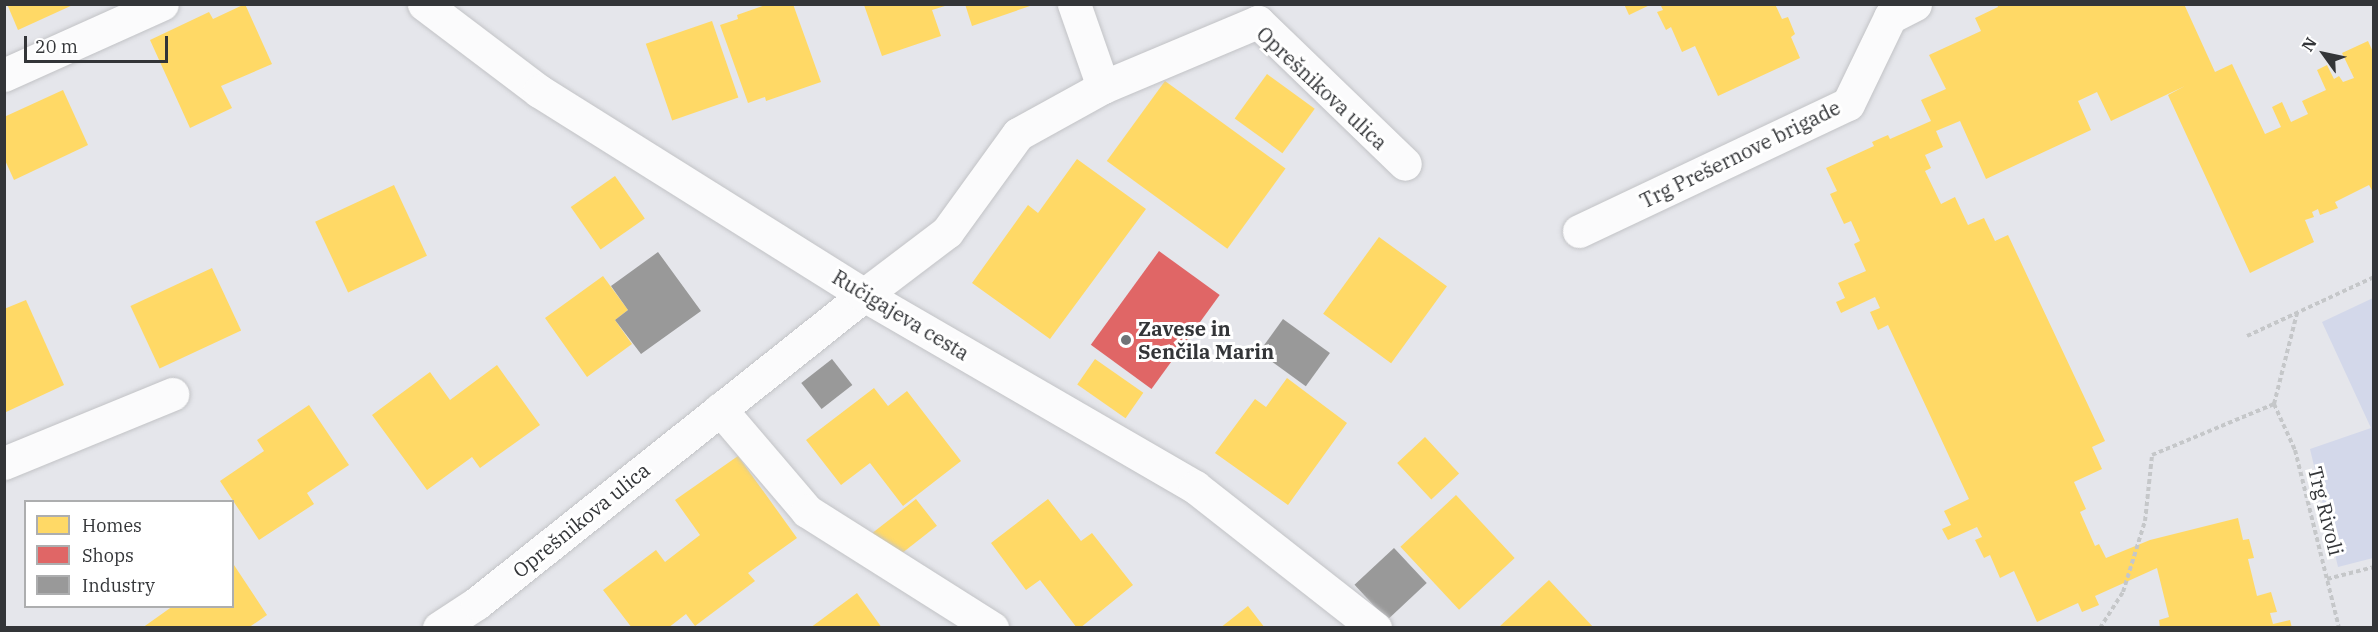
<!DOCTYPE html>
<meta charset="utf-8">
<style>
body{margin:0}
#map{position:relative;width:2378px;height:632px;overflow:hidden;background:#e5e6eb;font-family:"IBM Plex Serif",serif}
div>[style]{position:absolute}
.green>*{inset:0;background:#d3d8ea}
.homes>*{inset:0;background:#ffd966;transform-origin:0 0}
.shops>*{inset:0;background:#e06666;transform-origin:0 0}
.industry>*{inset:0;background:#999;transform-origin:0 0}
.path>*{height:4px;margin-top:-2px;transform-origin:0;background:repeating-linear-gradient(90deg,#c5c7c9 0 4.5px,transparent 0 7.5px)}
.roads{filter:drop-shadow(0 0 2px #c2c3c6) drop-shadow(0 0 2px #c2c3c6)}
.minor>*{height:33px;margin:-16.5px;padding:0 16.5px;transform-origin:16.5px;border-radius:16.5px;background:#fbfbfc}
.dots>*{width:16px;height:16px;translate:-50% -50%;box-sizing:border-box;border:3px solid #fff;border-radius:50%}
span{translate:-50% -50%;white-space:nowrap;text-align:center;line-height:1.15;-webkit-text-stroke:6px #fff;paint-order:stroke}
.street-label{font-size:20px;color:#333538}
.poi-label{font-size:20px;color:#333538;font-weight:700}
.left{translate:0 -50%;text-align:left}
.frame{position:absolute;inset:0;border:6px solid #333538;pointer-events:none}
.legend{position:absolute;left:24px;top:500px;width:210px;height:108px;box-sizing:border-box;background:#fff;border:2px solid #adaeaf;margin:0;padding:8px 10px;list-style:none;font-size:18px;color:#333538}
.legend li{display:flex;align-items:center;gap:12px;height:30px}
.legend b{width:30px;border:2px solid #adaeaf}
.north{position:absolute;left:2294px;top:24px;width:60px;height:60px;-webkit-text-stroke:4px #fff;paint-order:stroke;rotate:303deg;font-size:16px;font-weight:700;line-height:24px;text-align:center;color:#333538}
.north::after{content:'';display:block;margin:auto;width:21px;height:27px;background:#333538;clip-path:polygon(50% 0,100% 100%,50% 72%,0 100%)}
.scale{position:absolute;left:24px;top:36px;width:144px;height:27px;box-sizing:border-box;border:3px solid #333538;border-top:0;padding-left:8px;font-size:18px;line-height:21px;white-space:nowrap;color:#333538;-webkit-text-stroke:4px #fff;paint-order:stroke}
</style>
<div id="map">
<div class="green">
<div style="clip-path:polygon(2373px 298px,2373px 558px,2338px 567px,2310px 449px,2371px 428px,2322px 322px)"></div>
</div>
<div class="homes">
<div style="clip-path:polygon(7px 4px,75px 4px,18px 30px)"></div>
<div style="clip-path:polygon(245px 4px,272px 64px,221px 86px,232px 108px,190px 128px,150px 40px,209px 12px,213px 19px)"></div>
<div style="clip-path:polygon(768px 4px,793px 4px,821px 82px,766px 101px,765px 97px,748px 103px,720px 25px,738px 19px,737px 15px)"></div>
<div style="clip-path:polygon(965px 4px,1029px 4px,1030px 6px,972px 26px)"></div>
<div style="clip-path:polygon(1624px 4px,1652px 4px,1629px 15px)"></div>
<div style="clip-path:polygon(1660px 4px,1775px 4px,1782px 19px,1788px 17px,1795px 34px,1791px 37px,1800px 58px,1718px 96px,1695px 46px,1682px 52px,1671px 27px,1666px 30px,1657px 12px,1663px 10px)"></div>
<div style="clip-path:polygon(1997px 4px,2184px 4px,2215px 72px,2232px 64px,2265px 134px,2281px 127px,2272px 107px,2282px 102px,2291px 122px,2308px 114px,2302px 101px,2326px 90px,2317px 70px,2327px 65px,2334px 79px,2339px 76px,2343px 82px,2354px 78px,2342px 53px,2368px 41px,2374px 54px,2374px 194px,2369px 185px,2335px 202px,2338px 208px,2320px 215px,2318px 209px,2312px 212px,2314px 217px,2305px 220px,2314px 242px,2250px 273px,2168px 95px,2185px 86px,2111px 121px,2097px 92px,2078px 101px,2091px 130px,1986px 179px,1960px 121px,1936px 131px,1943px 147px,1925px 155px,1931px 168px,1925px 171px,1941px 204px,1955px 197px,1968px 225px,1984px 218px,1995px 241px,2008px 235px,2105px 441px,2092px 447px,2102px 469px,2074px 482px,2086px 509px,2080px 512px,2095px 546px,2099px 544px,2106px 558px,2150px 540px,2238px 518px,2243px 540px,2249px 539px,2254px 558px,2248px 559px,2257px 596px,2271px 592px,2277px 612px,2270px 613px,2273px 624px,2290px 620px,2292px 628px,2160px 628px,2159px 620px,2169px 617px,2157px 568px,2095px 596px,2099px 605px,2082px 612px,2078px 603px,2037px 622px,2014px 571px,2000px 578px,1990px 555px,1984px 558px,1975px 540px,1982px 537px,1977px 527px,1948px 540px,1942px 529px,1951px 525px,1944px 511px,1969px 499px,1888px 325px,1878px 330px,1870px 312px,1880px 308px,1875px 297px,1841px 313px,1836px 302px,1845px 298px,1838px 283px,1866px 271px,1854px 244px,1860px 241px,1851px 221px,1844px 224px,1830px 194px,1837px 191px,1826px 168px,1874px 146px,1872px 142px,1888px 135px,1890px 139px,1931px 121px,1921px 100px,1946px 89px,1929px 55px,1981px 31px,1975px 18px,1998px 7px)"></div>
<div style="clip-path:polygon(864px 5px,948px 5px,932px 10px,941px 36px,882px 56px)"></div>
<div style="left:712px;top:21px;width:81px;height:70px;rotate:71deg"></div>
<div style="left:1267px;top:74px;width:59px;height:55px;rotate:36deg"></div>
<div style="left:1165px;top:81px;width:149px;height:99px;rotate:36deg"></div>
<div style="clip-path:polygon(63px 90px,88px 145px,14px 180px,4px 158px,4px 117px)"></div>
<div style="clip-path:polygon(1077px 159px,1146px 209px,1050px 339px,972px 283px,1028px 205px,1038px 213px)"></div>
<div style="left:615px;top:176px;width:52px;height:54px;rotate:55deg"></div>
<div style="left:394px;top:185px;width:78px;height:87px;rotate:65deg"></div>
<div style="left:1379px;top:237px;width:84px;height:95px;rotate:36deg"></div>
<div style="left:212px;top:268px;width:69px;height:90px;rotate:65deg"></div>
<div style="clip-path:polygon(603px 276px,628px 310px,615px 320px,632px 344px,587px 377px,545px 318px)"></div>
<div style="clip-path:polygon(26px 300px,64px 385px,4px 413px,4px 309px)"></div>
<div style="left:1095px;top:359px;width:59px;height:31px;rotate:35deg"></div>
<div style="clip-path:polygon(497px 365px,540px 425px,480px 468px,472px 457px,427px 490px,372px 415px,430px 372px,450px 400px)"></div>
<div style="clip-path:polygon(1287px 378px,1347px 423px,1288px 505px,1215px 453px,1255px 399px,1266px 407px)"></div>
<div style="clip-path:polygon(874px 388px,888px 406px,907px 391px,961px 461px,903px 506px,870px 463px,841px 485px,806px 440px)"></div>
<div style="clip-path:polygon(309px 405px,349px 465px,307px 493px,314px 504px,259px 540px,220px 481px,264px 451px,257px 440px)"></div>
<div style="left:1425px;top:437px;width:50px;height:38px;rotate:47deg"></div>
<div style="clip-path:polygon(738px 456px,797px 538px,748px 573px,755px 581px,695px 626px,686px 614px,668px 628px,632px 628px,603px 590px,656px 550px,665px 562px,700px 535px,675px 500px)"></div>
<div style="left:1456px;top:495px;width:86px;height:76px;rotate:47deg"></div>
<div style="left:916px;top:499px;width:34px;height:55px;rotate:52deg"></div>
<div style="clip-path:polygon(1048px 499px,1081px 541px,1092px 533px,1133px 585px,1080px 628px,1077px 628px,1040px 580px,1026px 590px,991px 543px)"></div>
<div style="clip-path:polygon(232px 562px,267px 615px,248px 628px,142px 628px,173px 606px,232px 606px)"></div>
<div style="clip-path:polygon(1549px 580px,1594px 628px,1498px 628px)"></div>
<div style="clip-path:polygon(857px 593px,882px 628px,810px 628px)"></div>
<div style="clip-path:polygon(1248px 606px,1265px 628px,1220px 628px)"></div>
</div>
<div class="shops">
<div style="left:1159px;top:251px;width:75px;height:116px;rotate:36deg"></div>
</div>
<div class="industry">
<div style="clip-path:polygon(658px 252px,701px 311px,641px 354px,615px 320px,628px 310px,611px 286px)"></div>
<div style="left:1283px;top:319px;width:58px;height:41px;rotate:36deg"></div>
<div style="left:832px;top:359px;width:33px;height:39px;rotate:52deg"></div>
<div style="left:1394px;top:548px;width:48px;height:54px;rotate:47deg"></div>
</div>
<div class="path">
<div style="left:2247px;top:336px;width:140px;rotate:-24.9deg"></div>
<div style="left:2274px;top:404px;width:51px;rotate:65.5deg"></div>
<div style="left:2295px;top:450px;width:183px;rotate:76.1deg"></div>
<div style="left:2327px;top:579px;width:49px;rotate:-14.3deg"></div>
<div style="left:2100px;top:628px;width:43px;rotate:-57.4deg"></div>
<div style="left:2123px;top:592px;width:74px;rotate:-72.8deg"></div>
<div style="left:2145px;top:521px;width:66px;rotate:-83.9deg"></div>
<div style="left:2152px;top:455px;width:132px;rotate:-22.7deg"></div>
<div style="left:2274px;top:404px;width:94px;rotate:-75.8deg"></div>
</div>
<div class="roads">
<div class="minor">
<div style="left:424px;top:4px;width:144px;rotate:37.1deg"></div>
<div style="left:539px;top:91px;width:384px;rotate:32.1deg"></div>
<div style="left:864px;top:295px;width:383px;rotate:30.1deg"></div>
<div style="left:1195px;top:487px;width:229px;rotate:38.1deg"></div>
<div style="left:1074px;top:4px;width:88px;rotate:70.7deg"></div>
<div style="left:4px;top:75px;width:173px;rotate:-24.2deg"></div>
<div style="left:1579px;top:231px;width:297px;rotate:-25.3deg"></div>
<div style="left:1848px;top:104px;width:97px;rotate:-64.2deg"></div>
<div style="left:1890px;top:17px;width:28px;rotate:-27deg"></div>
<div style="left:720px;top:409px;width:134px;rotate:49.5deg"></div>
<div style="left:807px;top:511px;width:219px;rotate:32.3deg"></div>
<div style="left:4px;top:463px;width:182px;rotate:-22.3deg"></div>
<div style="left:439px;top:628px;width:45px;rotate:-33.3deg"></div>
<div style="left:477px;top:603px;width:495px;rotate:-38.5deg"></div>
<div style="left:864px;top:295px;width:104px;rotate:-37.2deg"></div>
<div style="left:947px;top:232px;width:121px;rotate:-54.1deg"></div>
<div style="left:1018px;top:134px;width:97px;rotate:-28.9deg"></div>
<div style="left:1103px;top:87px;width:168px;rotate:-22.8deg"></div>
<div style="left:1258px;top:22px;width:204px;rotate:44deg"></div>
</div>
</div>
<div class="dots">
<div style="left:1126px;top:340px;background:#717377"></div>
</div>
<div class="street-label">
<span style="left:1322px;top:88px;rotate:43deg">Oprešnikova ulica</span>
<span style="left:1740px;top:154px;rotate:-26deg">Trg Prešernove brigade</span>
<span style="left:901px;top:315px;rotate:31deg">Ručigajeva cesta</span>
<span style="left:2326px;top:511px;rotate:76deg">Trg Rivoli</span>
<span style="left:581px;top:520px;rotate:-39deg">Oprešnikova ulica</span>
</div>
<div class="poi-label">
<span class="left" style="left:1138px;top:340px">Zavese in<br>Senčila Marin</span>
</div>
<div class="frame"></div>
<ul class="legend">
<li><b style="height:16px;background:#ffd966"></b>Homes</li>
<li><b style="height:16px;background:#e06666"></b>Shops</li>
<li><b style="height:16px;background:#999"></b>Industry</li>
</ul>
<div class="north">N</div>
<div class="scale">20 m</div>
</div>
